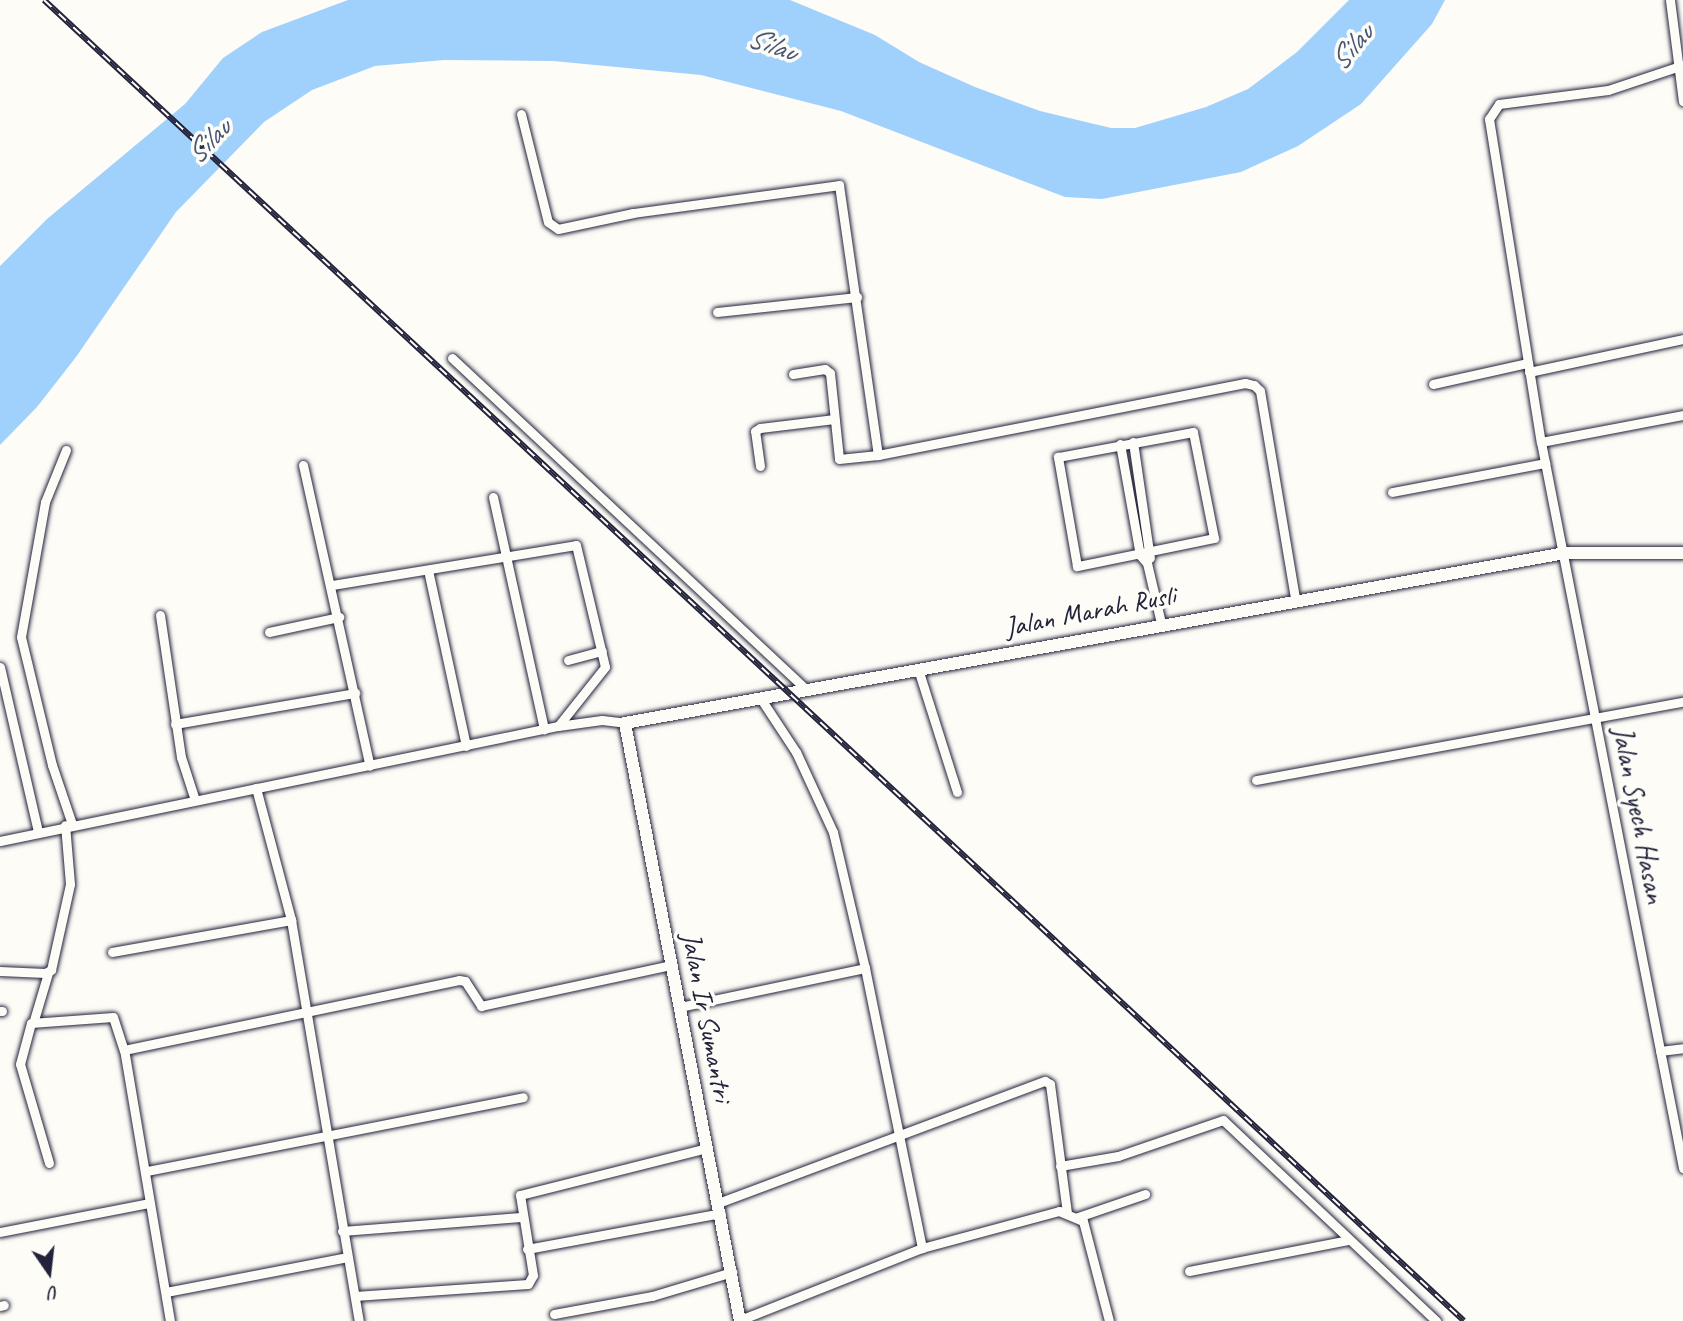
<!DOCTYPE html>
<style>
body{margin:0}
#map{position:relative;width:1683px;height:1321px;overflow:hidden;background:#fdfcf7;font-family:Caveat,sans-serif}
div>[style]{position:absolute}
.water>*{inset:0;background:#a0d1fc}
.roads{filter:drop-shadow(0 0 2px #22223b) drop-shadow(0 0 2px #22223b)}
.minor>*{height:9px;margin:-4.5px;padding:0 4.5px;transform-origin:4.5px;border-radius:4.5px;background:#fdfcf7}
.secondary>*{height:12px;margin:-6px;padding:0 6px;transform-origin:6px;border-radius:6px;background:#fdfcf7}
.rail>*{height:6px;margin-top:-3px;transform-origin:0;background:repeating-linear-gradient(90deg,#fdfcf7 0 10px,#22223b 0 20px);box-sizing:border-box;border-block:2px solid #22223b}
span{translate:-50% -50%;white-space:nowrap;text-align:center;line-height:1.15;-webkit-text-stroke:7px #fdfcf7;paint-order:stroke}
.street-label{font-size:28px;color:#22223b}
.water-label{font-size:30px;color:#485775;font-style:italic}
.north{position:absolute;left:14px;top:1237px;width:70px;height:70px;-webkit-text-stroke:5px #fdfcf7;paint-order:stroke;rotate:166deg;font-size:19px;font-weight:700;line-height:28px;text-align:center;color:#22223b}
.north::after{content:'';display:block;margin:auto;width:24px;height:32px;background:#22223b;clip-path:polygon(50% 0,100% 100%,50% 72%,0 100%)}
</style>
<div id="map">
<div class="water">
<div style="clip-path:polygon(348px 0,790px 0,875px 35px,919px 62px,975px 87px,1040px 111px,1111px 128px,1135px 128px,1206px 107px,1248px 89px,1297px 52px,1349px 0,1445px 0,1432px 24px,1361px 104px,1298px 146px,1241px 172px,1102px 199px,1065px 197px,841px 111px,701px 75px,553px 61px,444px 60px,375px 66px,312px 90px,264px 122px,176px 212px,76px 357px,37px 407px,0 445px,0 266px,47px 219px,185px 104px,223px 58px,262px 32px)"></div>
</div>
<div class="roads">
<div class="minor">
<div style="left:1670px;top:0;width:102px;rotate:82.7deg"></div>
<div style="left:1683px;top:65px;width:79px;rotate:161.6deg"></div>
<div style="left:1608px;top:90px;width:110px;rotate:172.7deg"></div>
<div style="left:1499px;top:104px;width:18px;rotate:124deg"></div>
<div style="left:1489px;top:119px;width:327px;rotate:80.9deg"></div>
<div style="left:1541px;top:442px;width:740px;rotate:78.93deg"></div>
<div style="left:521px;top:114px;width:111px;rotate:76deg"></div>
<div style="left:548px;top:222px;width:12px;rotate:35deg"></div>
<div style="left:558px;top:229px;width:77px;rotate:-12deg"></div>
<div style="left:633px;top:213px;width:208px;rotate:-7.7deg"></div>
<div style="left:839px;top:185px;width:273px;rotate:81.8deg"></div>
<div style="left:878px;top:455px;width:374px;rotate:-11.1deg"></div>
<div style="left:1245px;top:383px;width:9px;rotate:13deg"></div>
<div style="left:1254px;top:385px;width:8px;rotate:45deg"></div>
<div style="left:1260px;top:391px;width:210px;rotate:80.4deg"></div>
<div style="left:717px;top:312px;width:141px;rotate:-6.1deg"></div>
<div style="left:452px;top:358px;width:487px;rotate:43.1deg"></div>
<div style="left:1529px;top:372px;width:157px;rotate:-12.1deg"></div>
<div style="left:793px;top:374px;width:32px;rotate:-9deg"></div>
<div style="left:825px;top:369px;width:6px;rotate:39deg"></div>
<div style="left:830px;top:373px;width:86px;rotate:84deg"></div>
<div style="left:839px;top:459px;width:39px;rotate:-6deg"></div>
<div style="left:1433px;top:384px;width:96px;rotate:-12.6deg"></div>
<div style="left:1193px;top:432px;width:108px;rotate:78.8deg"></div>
<div style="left:1214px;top:538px;width:140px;rotate:168.4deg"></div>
<div style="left:1077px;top:566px;width:111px;rotate:-99.9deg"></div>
<div style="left:1058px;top:457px;width:137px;rotate:-10.5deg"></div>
<div style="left:1133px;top:442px;width:117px;rotate:81.7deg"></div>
<div style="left:1541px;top:442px;width:145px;rotate:-10.8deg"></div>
<div style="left:1120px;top:444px;width:113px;rotate:79.8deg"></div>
<div style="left:1140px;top:555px;width:11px;rotate:49deg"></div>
<div style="left:1147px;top:563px;width:62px;rotate:76.9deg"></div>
<div style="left:66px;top:450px;width:56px;rotate:112deg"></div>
<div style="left:45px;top:502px;width:137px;rotate:100.1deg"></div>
<div style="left:21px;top:637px;width:132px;rotate:76.4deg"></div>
<div style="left:52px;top:765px;width:62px;rotate:71.3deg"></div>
<div style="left:303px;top:465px;width:308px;rotate:77.5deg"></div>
<div style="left:760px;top:466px;width:35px;rotate:-98deg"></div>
<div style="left:755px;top:431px;width:6px;rotate:-31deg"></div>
<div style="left:760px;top:428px;width:75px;rotate:-6.9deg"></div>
<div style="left:1392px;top:492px;width:156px;rotate:-10.7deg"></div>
<div style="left:493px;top:497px;width:238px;rotate:77.6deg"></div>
<div style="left:428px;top:570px;width:180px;rotate:77.8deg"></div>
<div style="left:332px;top:585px;width:247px;rotate:-9.3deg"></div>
<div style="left:576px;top:545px;width:125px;rotate:76.6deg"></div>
<div style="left:605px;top:667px;width:75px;rotate:128.5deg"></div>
<div style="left:160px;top:615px;width:144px;rotate:81.6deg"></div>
<div style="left:181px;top:757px;width:45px;rotate:72deg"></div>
<div style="left:269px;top:632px;width:72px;rotate:-12.1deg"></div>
<div style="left:568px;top:660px;width:35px;rotate:-15deg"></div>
<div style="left:0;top:667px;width:169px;rotate:77deg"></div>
<div style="left:918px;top:669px;width:129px;rotate:72.4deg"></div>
<div style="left:761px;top:699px;width:64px;rotate:56.6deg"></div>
<div style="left:796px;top:752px;width:88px;rotate:65.2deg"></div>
<div style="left:833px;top:832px;width:140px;rotate:76.8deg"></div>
<div style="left:865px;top:968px;width:286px;rotate:78.5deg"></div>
<div style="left:175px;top:724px;width:183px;rotate:-9.8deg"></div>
<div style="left:1256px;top:780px;width:434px;rotate:-10.4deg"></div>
<div style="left:256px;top:788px;width:137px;rotate:75.1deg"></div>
<div style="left:291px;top:920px;width:407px;rotate:80.4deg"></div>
<div style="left:0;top:841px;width:570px;rotate:-11.65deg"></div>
<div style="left:558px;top:726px;width:44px;rotate:-7.8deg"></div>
<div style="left:602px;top:720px;width:23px;rotate:7deg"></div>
<div style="left:112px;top:952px;width:182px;rotate:-10.1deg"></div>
<div style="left:0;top:971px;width:45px;rotate:2.5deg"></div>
<div style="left:45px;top:973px;width:7px;rotate:-27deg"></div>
<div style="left:51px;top:970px;width:88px;rotate:-77.5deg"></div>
<div style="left:70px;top:884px;width:59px;rotate:-94.8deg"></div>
<div style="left:680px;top:1007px;width:189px;rotate:-11.9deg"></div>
<div style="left:0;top:1011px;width:2px"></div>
<div style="left:34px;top:1020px;width:49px;rotate:-73.4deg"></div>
<div style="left:1660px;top:1051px;width:23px;rotate:-7deg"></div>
<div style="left:49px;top:1163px;width:103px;rotate:-106.3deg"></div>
<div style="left:20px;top:1064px;width:42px;rotate:-75deg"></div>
<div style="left:31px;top:1023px;width:82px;rotate:-4.2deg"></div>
<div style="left:113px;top:1017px;width:35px;rotate:72deg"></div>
<div style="left:1060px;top:1166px;width:59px;rotate:-9.8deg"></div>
<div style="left:1118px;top:1156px;width:111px;rotate:-18.9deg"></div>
<div style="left:1223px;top:1120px;width:293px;rotate:43.3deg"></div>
<div style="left:147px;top:1171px;width:383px;rotate:-11.1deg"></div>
<div style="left:718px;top:1203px;width:349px;rotate:-20.5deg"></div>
<div style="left:1045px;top:1081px;width:6px;rotate:31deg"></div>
<div style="left:1050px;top:1084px;width:130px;rotate:82.5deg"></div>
<div style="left:1078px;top:1217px;width:71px;rotate:-18.9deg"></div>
<div style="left:342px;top:1231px;width:179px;rotate:-4.5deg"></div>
<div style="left:0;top:1232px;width:152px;rotate:-11deg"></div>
<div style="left:527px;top:1249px;width:197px;rotate:-10.5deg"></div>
<div style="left:1189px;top:1271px;width:163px;rotate:-11deg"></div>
<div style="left:166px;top:1292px;width:185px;rotate:-10.9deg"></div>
<div style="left:355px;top:1296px;width:173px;rotate:-4deg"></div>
<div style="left:528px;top:1284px;width:10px;rotate:-61deg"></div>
<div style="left:533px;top:1275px;width:81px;rotate:-99.2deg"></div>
<div style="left:520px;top:1195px;width:193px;rotate:-14.1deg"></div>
<div style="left:0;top:1306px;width:4px;rotate:-14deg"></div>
<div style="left:554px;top:1314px;width:100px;rotate:-10.4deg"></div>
<div style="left:652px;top:1296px;width:84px;rotate:-16.7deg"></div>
<div style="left:740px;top:1320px;width:196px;rotate:-21.6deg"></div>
<div style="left:922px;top:1248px;width:142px;rotate:-15.1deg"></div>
<div style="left:1059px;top:1211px;width:26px;rotate:23deg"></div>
<div style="left:1083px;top:1221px;width:103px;rotate:75.4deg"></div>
<div style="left:170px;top:1321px;width:275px;rotate:-99.6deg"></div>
<div style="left:124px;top:1050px;width:342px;rotate:-11.8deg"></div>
<div style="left:459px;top:980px;width:6px;rotate:9deg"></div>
<div style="left:465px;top:981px;width:30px;rotate:57deg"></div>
<div style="left:481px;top:1006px;width:194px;rotate:-12.2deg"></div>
</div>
<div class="secondary">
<div style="left:740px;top:1321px;width:609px;rotate:-100.89deg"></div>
<div style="left:625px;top:723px;width:955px;rotate:-10.25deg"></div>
<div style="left:1565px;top:553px;width:118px"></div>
</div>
</div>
<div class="rail">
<div style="left:44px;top:0;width:1939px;rotate:42.93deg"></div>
</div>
<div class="street-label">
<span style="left:1090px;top:611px;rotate:-11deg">Jalan Marah Rusli</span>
<span style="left:1639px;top:815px;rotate:79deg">Jalan Syech Hasan</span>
<span style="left:707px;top:1017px;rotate:79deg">Jalan Ir Sumantri</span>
</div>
<div class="water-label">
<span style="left:772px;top:44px;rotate:20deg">Silau</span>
<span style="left:1351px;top:47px;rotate:-49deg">Silau</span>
<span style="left:208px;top:141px;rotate:-45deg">Silau</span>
</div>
<div class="north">U</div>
</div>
